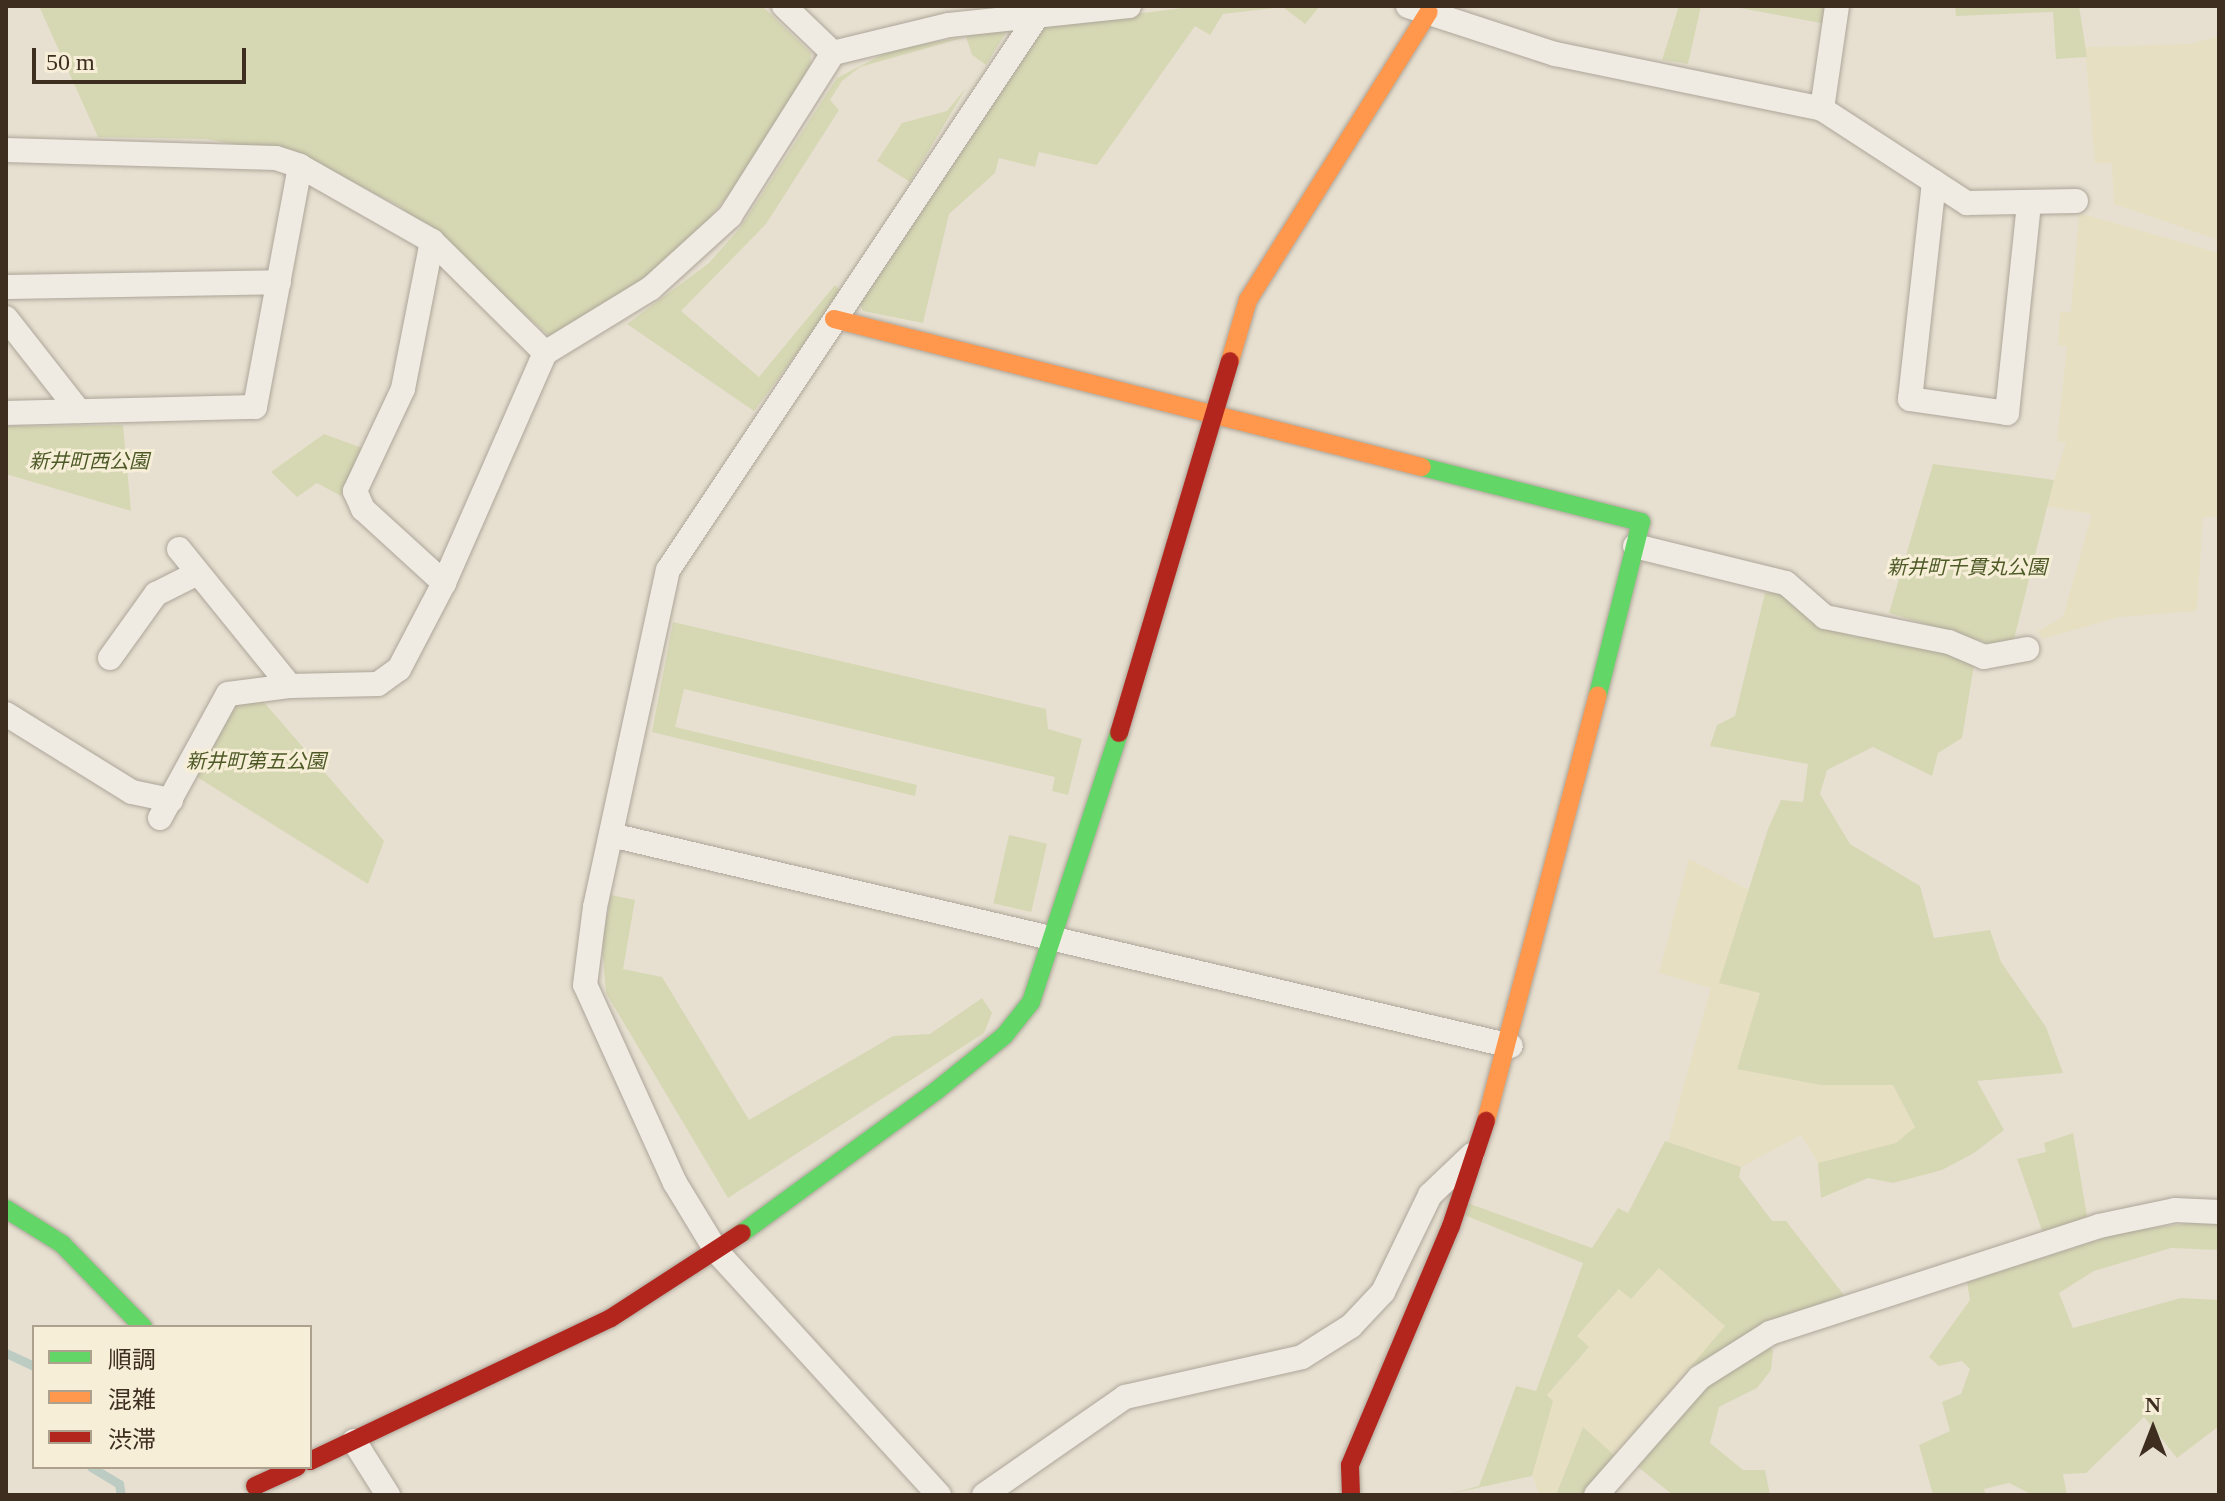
<!DOCTYPE html>
<meta charset="utf-8">
<style>
body{margin:0}
#map{position:relative;width:2225px;height:1501px;overflow:hidden;background:#e7e0d1;font-family:"Times New Roman","Noto Sans JP",serif}
div>[style]{position:absolute}
.farmland>*{inset:0;background:#e6dfc2}
.green>*{inset:0;background:#d6d7b3;transform-origin:0 0}
.stream>*{height:9px;margin:-4.5px;padding:0 4.5px;transform-origin:4.5px;border-radius:4.5px;background:#bcccc2}
.roads{filter:drop-shadow(0 0 2px #ada599) drop-shadow(0 0 2px #ada599)}
.street>*{height:24px;margin:-12px;padding:0 12px;transform-origin:12px;border-radius:12px;background:#efebe3}
.fast>*{height:18px;margin:-9px;padding:0 9px;transform-origin:9px;border-radius:9px;background:#63d668}
.slow>*{height:18px;margin:-9px;padding:0 9px;transform-origin:9px;border-radius:9px;background:#ff974d}
.jam>*{height:18px;margin:-9px;padding:0 9px;transform-origin:9px;border-radius:9px;background:#b3261e}
span{translate:-50% -50%;white-space:nowrap;text-align:center;line-height:1.15;-webkit-text-stroke:6px #f7eed8;paint-order:stroke}
.park-label{font-size:20px;color:#4d5a26;font-style:italic}
.frame{position:absolute;inset:0;border:8px solid #3d2e20;pointer-events:none}
.legend{position:absolute;left:32px;top:1325px;width:280px;height:144px;box-sizing:border-box;background:#f7eed8;border:2px solid #ada18e;margin:0;padding:10px 14px;list-style:none;font-size:24px;color:#3d2e20}
.legend li{display:flex;align-items:center;gap:16px;height:40px}
.legend b{width:40px;border:2px solid #ada18e}
.north{position:absolute;left:2113px;top:1389px;width:80px;height:80px;-webkit-text-stroke:6px #f7eed8;paint-order:stroke;rotate:0deg;font-size:22px;font-weight:700;line-height:32px;text-align:center;color:#3d2e20}
.north::after{content:'';display:block;margin:auto;width:28px;height:36px;background:#3d2e20;clip-path:polygon(50% 0,100% 100%,50% 72%,0 100%)}
.scale{position:absolute;left:32px;top:48px;width:214px;height:36px;box-sizing:border-box;border:4px solid #3d2e20;border-top:0;padding-left:10px;font-size:24px;line-height:28px;white-space:nowrap;color:#3d2e20;-webkit-text-stroke:6px #f7eed8;paint-order:stroke}
</style>
<div id="map">
<div class="farmland">
<div style="clip-path:polygon(2219px 36px,2219px 240px,2114px 204px,2112px 163px,2095px 163px,2085px 47px,2190px 44px)"></div>
<div style="clip-path:polygon(2079px 213px,2219px 253px,2219px 517px,2203px 517px,2197px 611px,2119px 617px,2042px 639px,2038px 631px,2063px 617px,2092px 514px,2046px 506px,2066px 443px,2057px 441px,2067px 346px,2058px 345px,2060px 312px,2071px 312px)"></div>
<div style="clip-path:polygon(1689px 859px,1753px 892px,1720px 983px,1761px 993px,1821px 1085px,1893px 1085px,1915px 1127px,1896px 1143px,1818px 1163px,1801px 1135px,1741px 1167px,1668px 1142px,1711px 988px,1659px 973px)"></div>
<div style="clip-path:polygon(1659px 1268px,1726px 1326px,1615px 1456px,1583px 1428px,1556px 1495px,1539px 1495px,1530px 1467px,1553px 1401px,1547px 1395px,1589px 1348px,1577px 1336px,1620px 1288px,1631px 1299px)"></div>
</div>
<div class="green">
<div style="clip-path:polygon(39px 6px,762px 6px,811px 53px,810px 71px,750px 169px,677px 257px,552px 338px,399px 206px,341px 176px,281px 153px,206px 139px,98px 137px)"></div>
<div style="clip-path:polygon(1198px 6px,1320px 6px,1305px 24px,1283px 7px,1223px 14px,1210px 35px,1195px 26px,1097px 165px,1039px 152px,1035px 167px,999px 158px,995px 173px,949px 214px,923px 323px,863px 311px,858px 300px,1042px 26px)"></div>
<div style="clip-path:polygon(1679px 6px,1701px 6px,1688px 64px,1662px 60px)"></div>
<div style="clip-path:polygon(1730px 6px,1829px 6px,1826px 24px)"></div>
<div style="clip-path:polygon(1955px 6px,2079px 6px,2087px 57px,2056px 59px,2053px 12px,1956px 16px)"></div>
<div style="clip-path:polygon(1008px 29px,986px 65px,972px 55px,966px 37px,860px 67px,842px 81px,830px 100px,839px 110px,766px 224px,681px 311px,759px 377px,835px 285px,842px 292px,754px 411px,627px 324px,709px 263px,740px 228px,837px 78px,891px 50px)"></div>
<div style="clip-path:polygon(966px 88px,910px 182px,877px 161px,902px 123px,947px 111px)"></div>
<div style="clip-path:polygon(123px 425px,131px 511px,6px 474px,6px 426px)"></div>
<div style="clip-path:polygon(324px 434px,362px 448px,341px 496px,317px 483px,297px 497px,271px 472px)"></div>
<div style="clip-path:polygon(1933px 464px,2054px 480px,2013px 643px,1991px 644px,1889px 613px)"></div>
<div style="clip-path:polygon(1765px 593px,1780px 593px,1815px 623px,1855px 637px,1907px 639px,1974px 665px,1962px 738px,1938px 753px,1932px 776px,1873px 747px,1827px 770px,1820px 794px,1850px 844px,1920px 886px,1934px 938px,1990px 930px,2001px 962px,2046px 1027px,2063px 1073px,1977px 1081px,2004px 1130px,1974px 1153px,1942px 1170px,1893px 1183px,1868px 1178px,1821px 1198px,1818px 1163px,1896px 1143px,1915px 1127px,1893px 1085px,1821px 1085px,1737px 1069px,1760px 993px,1719px 983px,1768px 829px,1781px 800px,1803px 802px,1808px 764px,1710px 746px,1717px 725px,1735px 716px)"></div>
<div style="clip-path:polygon(673px 622px,1046px 709px,1048px 729px,1082px 739px,1068px 795px,1052px 791px,1055px 777px,684px 689px,675px 727px,917px 785px,915px 796px,652px 732px)"></div>
<div style="clip-path:polygon(262px 700px,384px 841px,368px 884px,197px 777px,234px 701px)"></div>
<div style="left:1009px;top:835px;width:39px;height:70px;rotate:13deg"></div>
<div style="clip-path:polygon(611px 895px,635px 900px,623px 969px,662px 977px,749px 1120px,893px 1036px,930px 1034px,982px 998px,992px 1013px,984px 1033px,728px 1198px,606px 993px,602px 943px)"></div>
<div style="clip-path:polygon(2073px 1133px,2088px 1222px,2044px 1236px,2017px 1159px,2046px 1152px,2044px 1143px)"></div>
<div style="clip-path:polygon(1665px 1141px,1741px 1167px,1739px 1177px,1772px 1221px,1786px 1221px,1844px 1295px,1691px 1366px,1725px 1326px,1659px 1268px,1631px 1299px,1619px 1289px,1577px 1336px,1589px 1347px,1547px 1395px,1553px 1401px,1532px 1476px,1445px 1495px,1479px 1486px,1516px 1386px,1536px 1391px,1583px 1263px,1457px 1212px,1462px 1201px,1592px 1248px,1618px 1208px,1628px 1213px)"></div>
<div style="clip-path:polygon(2189px 1223px,2219px 1224px,2219px 1250px,2171px 1248px,2094px 1271px,2059px 1293px,2073px 1328px,2181px 1298px,2219px 1300px,2219px 1426px,2177px 1458px,2144px 1417px,2086px 1473px,2063px 1474px,2067px 1495px,2033px 1495px,2009px 1483px,1984px 1489px,1986px 1495px,1933px 1495px,1919px 1445px,1950px 1431px,1942px 1402px,1961px 1394px,1970px 1369px,1962px 1361px,1939px 1366px,1929px 1357px,1970px 1300px,1967px 1282px,2124px 1232px)"></div>
<div style="clip-path:polygon(1766px 1342px,1773px 1351px,1771px 1370px,1757px 1388px,1719px 1407px,1710px 1443px,1743px 1470px,1765px 1470px,1770px 1495px,1673px 1495px,1633px 1463px,1702px 1382px)"></div>
<div style="clip-path:polygon(1583px 1427px,1615px 1456px,1582px 1495px,1556px 1495px)"></div>
</div>
<div class="stream">
<div style="left:6px;top:1353px;width:31px;rotate:25deg"></div>
<div style="left:91px;top:1467px;width:33px;rotate:31deg"></div>
<div style="left:119px;top:1484px;width:11px;rotate:80deg"></div>
</div>
<div class="roads">
<div class="street">
<div style="left:784px;top:6px;width:68px;rotate:43.8deg"></div>
<div style="left:1408px;top:6px;width:155px;rotate:18.1deg"></div>
<div style="left:1555px;top:54px;width:273px;rotate:11.6deg"></div>
<div style="left:1822px;top:109px;width:173px;rotate:33deg"></div>
<div style="left:1967px;top:203px;width:109px;rotate:-1.1deg"></div>
<div style="left:1822px;top:109px;width:104px;rotate:-81.7deg"></div>
<div style="left:6px;top:150px;width:270px;rotate:1.7deg"></div>
<div style="left:276px;top:158px;width:25px;rotate:18deg"></div>
<div style="left:300px;top:166px;width:152px;rotate:29.6deg"></div>
<div style="left:432px;top:241px;width:159px;rotate:44.7deg"></div>
<div style="left:1934px;top:182px;width:218px;rotate:96.3deg"></div>
<div style="left:1910px;top:399px;width:98px;rotate:8.2deg"></div>
<div style="left:2007px;top:413px;width:211px;rotate:-84deg"></div>
<div style="left:432px;top:241px;width:151px;rotate:101.1deg"></div>
<div style="left:403px;top:389px;width:113px;rotate:115.2deg"></div>
<div style="left:355px;top:491px;width:20px;rotate:66deg"></div>
<div style="left:363px;top:509px;width:110px;rotate:42.4deg"></div>
<div style="left:6px;top:287px;width:273px;rotate:-1deg"></div>
<div style="left:6px;top:318px;width:118px;rotate:51.9deg"></div>
<div style="left:6px;top:413px;width:249px;rotate:-1.4deg"></div>
<div style="left:255px;top:407px;width:245px;rotate:-79.4deg"></div>
<div style="left:1635px;top:546px;width:155px;rotate:13.8deg"></div>
<div style="left:1786px;top:583px;width:52px;rotate:41.1deg"></div>
<div style="left:1825px;top:617px;width:126px;rotate:11.4deg"></div>
<div style="left:1949px;top:642px;width:38px;rotate:23deg"></div>
<div style="left:1984px;top:657px;width:44px;rotate:-10.5deg"></div>
<div style="left:179px;top:549px;width:176px;rotate:51deg"></div>
<div style="left:290px;top:686px;width:88px;rotate:-1.3deg"></div>
<div style="left:378px;top:684px;width:26px;rotate:-36deg"></div>
<div style="left:399px;top:669px;width:97px;rotate:-62.4deg"></div>
<div style="left:444px;top:583px;width:251px;rotate:-66.3deg"></div>
<div style="left:545px;top:353px;width:124px;rotate:-31.5deg"></div>
<div style="left:651px;top:288px;width:107px;rotate:-42.3deg"></div>
<div style="left:730px;top:216px;width:193px;rotate:-57.7deg"></div>
<div style="left:833px;top:53px;width:119px;rotate:-13.6deg"></div>
<div style="left:949px;top:25px;width:181px;rotate:-6deg"></div>
<div style="left:110px;top:658px;width:79px;rotate:-54.3deg"></div>
<div style="left:156px;top:594px;width:45px;rotate:-26.6deg"></div>
<div style="left:6px;top:714px;width:148px;rotate:31.8deg"></div>
<div style="left:132px;top:792px;width:40px;rotate:12deg"></div>
<div style="left:160px;top:818px;width:141px;rotate:-61.3deg"></div>
<div style="left:228px;top:694px;width:63px;rotate:-7.4deg"></div>
<div style="left:611px;top:835px;width:924px;rotate:13.19deg"></div>
<div style="left:354px;top:1441px;width:64px;rotate:57.8deg"></div>
<div style="left:939px;top:1495px;width:329px;rotate:-132.4deg"></div>
<div style="left:717px;top:1252px;width:81px;rotate:-121.3deg"></div>
<div style="left:675px;top:1183px;width:217px;rotate:-114.4deg"></div>
<div style="left:585px;top:985px;width:79px;rotate:-82.7deg"></div>
<div style="left:595px;top:907px;width:345px;rotate:-77.8deg"></div>
<div style="left:668px;top:570px;width:663px;rotate:-56.31deg"></div>
<div style="left:984px;top:1495px;width:172px;rotate:-34.8deg"></div>
<div style="left:1125px;top:1397px;width:181px;rotate:-12.7deg"></div>
<div style="left:1302px;top:1357px;width:58px;rotate:-32.3deg"></div>
<div style="left:1351px;top:1326px;width:47px;rotate:-46.7deg"></div>
<div style="left:1383px;top:1292px;width:108px;rotate:-64.1deg"></div>
<div style="left:1430px;top:1195px;width:58px;rotate:-43.6deg"></div>
<div style="left:1596px;top:1495px;width:156px;rotate:-48.6deg"></div>
<div style="left:1699px;top:1378px;width:84px;rotate:-32.4deg"></div>
<div style="left:1770px;top:1333px;width:346px;rotate:-18deg"></div>
<div style="left:2099px;top:1226px;width:78px;rotate:-11.9deg"></div>
<div style="left:2175px;top:1210px;width:44px;rotate:2.6deg"></div>
</div>
<div class="fast">
<div style="left:1422px;top:467px;width:226px;rotate:14.1deg"></div>
<div style="left:1641px;top:522px;width:178px;rotate:104deg"></div>
<div style="left:6px;top:1209px;width:66px;rotate:32deg"></div>
<div style="left:62px;top:1244px;width:116px;rotate:45.7deg"></div>
<div style="left:742px;top:1233px;width:240px;rotate:-36.2deg"></div>
<div style="left:936px;top:1091px;width:87px;rotate:-39deg"></div>
<div style="left:1004px;top:1036px;width:43px;rotate:-51.5deg"></div>
<div style="left:1031px;top:1002px;width:283px;rotate:-71.9deg"></div>
</div>
<div class="slow">
<div style="left:834px;top:319px;width:606px;rotate:14.13deg"></div>
<div style="left:1230px;top:361px;width:64px;rotate:-73.6deg"></div>
<div style="left:1248px;top:300px;width:340px;rotate:-57.9deg"></div>
<div style="left:1486px;top:1121px;width:440px;rotate:-75.3deg"></div>
</div>
<div class="jam">
<div style="left:1119px;top:733px;width:388px;rotate:-73.4deg"></div>
<div style="left:310px;top:1461px;width:333px;rotate:-25.4deg"></div>
<div style="left:611px;top:1318px;width:156px;rotate:-33deg"></div>
<div style="left:255px;top:1486px;width:46px;rotate:-24.3deg"></div>
<div style="left:1351px;top:1495px;width:30px;rotate:-92deg"></div>
<div style="left:1350px;top:1465px;width:259px;rotate:-67.1deg"></div>
<div style="left:1451px;top:1226px;width:111px;rotate:-71.6deg"></div>
</div>
</div>
<div class="park-label">
<span style="left:89px;top:461px">新井町西公園</span>
<span style="left:1967px;top:567px">新井町千貫丸公園</span>
<span style="left:256px;top:761px">新井町第五公園</span>
</div>
<div class="frame"></div>
<ul class="legend">
<li><b style="height:10px;background:#63d668"></b>順調</li>
<li><b style="height:10px;background:#ff974d"></b>混雑</li>
<li><b style="height:10px;background:#b3261e"></b>渋滞</li>
</ul>
<div class="north">N</div>
<div class="scale">50 m</div>
</div>
